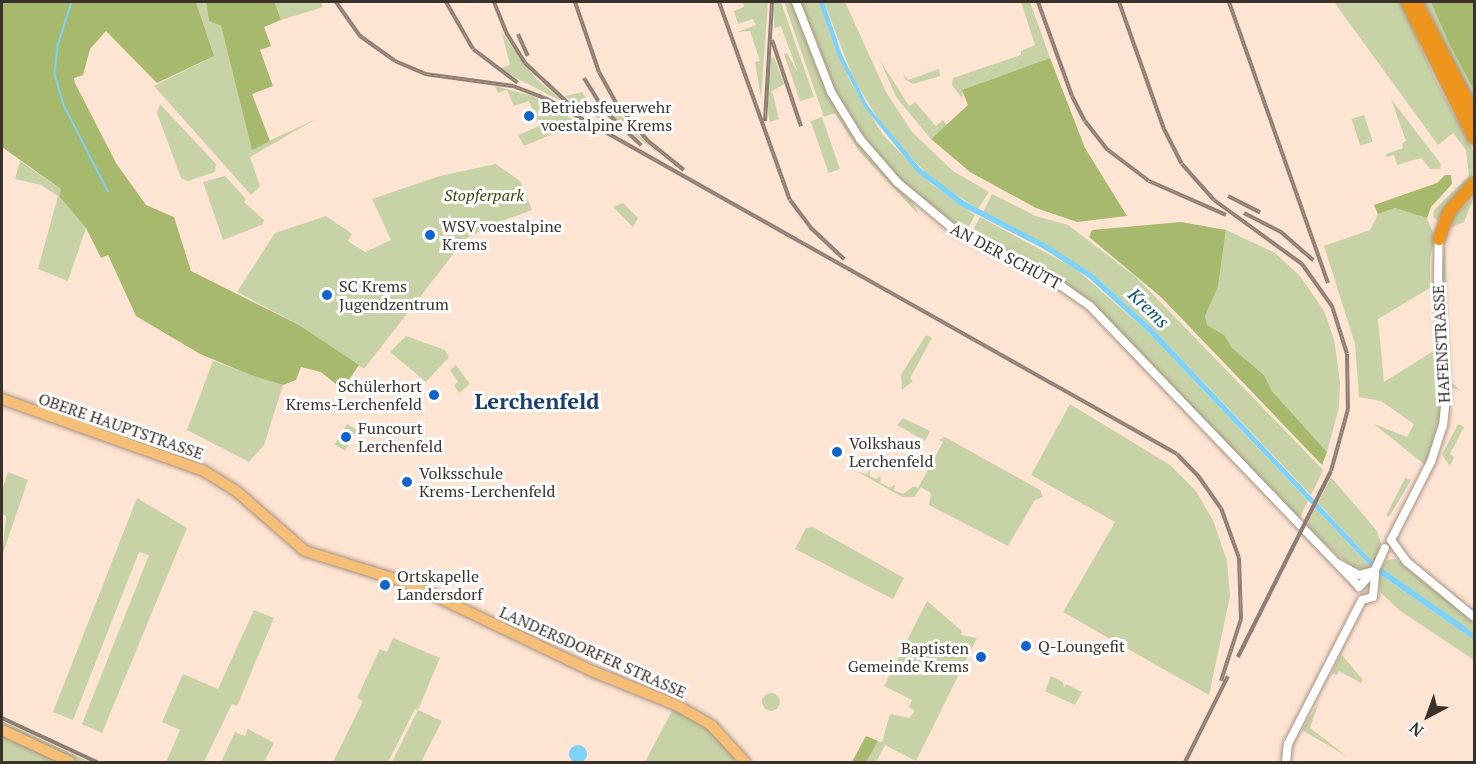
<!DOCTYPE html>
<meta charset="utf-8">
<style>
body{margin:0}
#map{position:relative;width:1476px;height:764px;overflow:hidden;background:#fde4d3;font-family:"PT Serif",serif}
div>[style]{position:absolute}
.green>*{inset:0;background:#c7d3a6;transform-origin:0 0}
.round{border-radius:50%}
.forest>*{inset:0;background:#a7b96d}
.water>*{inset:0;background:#7cd2fb}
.stream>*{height:1.5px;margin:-0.75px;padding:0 0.75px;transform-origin:0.75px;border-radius:0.75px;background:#7cd2fb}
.roads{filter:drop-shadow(0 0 2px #a79181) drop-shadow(0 0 2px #a79181)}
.minor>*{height:8px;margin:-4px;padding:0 4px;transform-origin:4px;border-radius:4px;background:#fff}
.major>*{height:10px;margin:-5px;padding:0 5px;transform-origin:5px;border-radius:5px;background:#f5bf77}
.highway>*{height:12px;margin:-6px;padding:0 6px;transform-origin:6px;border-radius:6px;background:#ee951d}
.rail>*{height:4px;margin-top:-2px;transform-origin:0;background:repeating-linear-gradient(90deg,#fff 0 4.5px,#8e7d73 0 9px);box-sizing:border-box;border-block:2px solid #8e7d73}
.dots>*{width:16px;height:16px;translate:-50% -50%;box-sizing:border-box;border:3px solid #fff;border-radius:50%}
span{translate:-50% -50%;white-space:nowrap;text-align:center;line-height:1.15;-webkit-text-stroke:6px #fff;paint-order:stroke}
.poi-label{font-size:16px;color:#3b312b}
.left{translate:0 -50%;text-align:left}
.right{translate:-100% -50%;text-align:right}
.park-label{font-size:16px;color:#3b450b;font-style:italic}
.street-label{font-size:16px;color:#3b312b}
.water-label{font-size:18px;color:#0d5470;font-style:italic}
.district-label{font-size:22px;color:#1b3f74;font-weight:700}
.frame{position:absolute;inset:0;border:3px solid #3b312b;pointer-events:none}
.north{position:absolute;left:1398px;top:686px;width:60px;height:60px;-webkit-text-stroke:4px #fff;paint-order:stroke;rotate:221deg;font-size:16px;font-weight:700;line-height:24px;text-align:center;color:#3b312b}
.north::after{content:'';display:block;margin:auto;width:21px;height:27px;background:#3b312b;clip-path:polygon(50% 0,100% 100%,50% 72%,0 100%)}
</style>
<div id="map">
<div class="green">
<div style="clip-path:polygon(196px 2px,206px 2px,209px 21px,221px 26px,252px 149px,316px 119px,250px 157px,260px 186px,251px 195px,154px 86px,214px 56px)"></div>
<div style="clip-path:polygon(262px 2px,321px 2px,323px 7px,281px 20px,275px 3px)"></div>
<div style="clip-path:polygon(743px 2px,768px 2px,761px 98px,755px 62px,760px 61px,750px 31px,737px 32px,756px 25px,753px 19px,738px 24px,734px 11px,744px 7px)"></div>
<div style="clip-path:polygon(774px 2px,781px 2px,814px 97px,800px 101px,784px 54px,787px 53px,798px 73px,781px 26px,774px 28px)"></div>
<div style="clip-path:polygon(784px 2px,793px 2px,814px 62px,841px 117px,876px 164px,913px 203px,919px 215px,860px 152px,835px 113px,824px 117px)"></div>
<div style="clip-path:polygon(800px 2px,819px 2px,850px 81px,883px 135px,930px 183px,975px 215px,967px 230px,948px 219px,901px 181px,863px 136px,835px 91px)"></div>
<div style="clip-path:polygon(824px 2px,845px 2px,886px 92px,912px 132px,953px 171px,989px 192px,978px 209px,933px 180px,887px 133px,854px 80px)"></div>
<div style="clip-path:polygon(855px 2px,880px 60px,909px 106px,915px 102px,936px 126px,943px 120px,947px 125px,931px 139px,896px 97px)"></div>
<div style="clip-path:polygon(1021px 2px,1030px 2px,1050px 58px,963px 90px,962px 98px,952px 85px,953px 78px,1021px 55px,1021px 51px,1035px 45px)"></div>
<div style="clip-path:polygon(1334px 2px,1401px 2px,1434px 77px,1474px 152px,1472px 181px,1438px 220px,1433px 217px,1434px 210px,1469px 176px,1466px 150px,1453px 133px,1438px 145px)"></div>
<div style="clip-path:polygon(1424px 2px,1431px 2px,1474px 90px,1474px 105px)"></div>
<div style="clip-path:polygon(502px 33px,536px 79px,567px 104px,499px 69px,510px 65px)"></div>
<div style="clip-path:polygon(774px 57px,784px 84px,772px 91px,779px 119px,770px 122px,765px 98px,768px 59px)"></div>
<div style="clip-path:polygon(939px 69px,940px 76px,913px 84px,906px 80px,902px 72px,908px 80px)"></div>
<div style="clip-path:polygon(495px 86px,533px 96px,579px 123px,524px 146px,518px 135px,539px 126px,529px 101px,514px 106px,507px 90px,498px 93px)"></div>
<div style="clip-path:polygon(582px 92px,597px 114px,626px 137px,565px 96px)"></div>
<div style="clip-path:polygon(1391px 99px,1441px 164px,1440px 169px,1430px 169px,1421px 158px,1397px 165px,1394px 155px,1387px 157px,1386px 154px,1403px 148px,1402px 143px,1406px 141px)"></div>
<div style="clip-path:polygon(160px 104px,216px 164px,215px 172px,188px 181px,181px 178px,157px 113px)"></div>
<div style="clip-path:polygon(619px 113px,636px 133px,665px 159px,612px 117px)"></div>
<div style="left:1364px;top:115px;width:28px;height:13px;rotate:72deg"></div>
<div style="left:822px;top:117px;width:55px;height:12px;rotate:71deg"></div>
<div style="clip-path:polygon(20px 161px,61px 189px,59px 196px,86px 228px,68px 281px,38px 269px,58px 196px,41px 185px,15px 179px)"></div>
<div style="clip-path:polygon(496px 164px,520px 181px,532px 210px,491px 225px,465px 239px,364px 369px,299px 325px,237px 292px,275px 233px,326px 216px,352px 234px,348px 241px,365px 252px,391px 240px,372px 199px,440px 176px)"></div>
<div style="clip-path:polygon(225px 176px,246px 199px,244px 202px,264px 220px,262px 225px,223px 240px,203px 182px)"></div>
<div style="clip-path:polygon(992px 194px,1036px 216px,1068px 225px,1136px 277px,1323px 470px,1311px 495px,1152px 328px,1093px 274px,983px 212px)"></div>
<div style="clip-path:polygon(1474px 197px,1464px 222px,1452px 227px,1450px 220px)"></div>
<div style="clip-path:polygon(623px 203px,638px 218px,633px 227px,613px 207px)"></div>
<div style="clip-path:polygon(1395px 208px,1427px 218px,1435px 238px,1430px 257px,1430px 288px,1378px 319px,1384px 382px,1435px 350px,1439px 351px,1442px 409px,1425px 465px,1374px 424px,1407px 437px,1414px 424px,1381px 401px,1359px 397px,1355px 344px,1324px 246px,1370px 230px,1378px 214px)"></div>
<div style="clip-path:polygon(980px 217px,1076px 269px,1148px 332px,1308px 501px,1299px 519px,1092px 303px,1049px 273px,972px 232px)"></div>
<div style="clip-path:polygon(1226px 230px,1275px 253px,1300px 276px,1324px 311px,1334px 339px,1340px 382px,1339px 407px,1327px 452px,1272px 391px,1264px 375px,1232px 348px,1223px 335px,1207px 325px,1205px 316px,1218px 287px)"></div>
<div style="clip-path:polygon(1445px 246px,1452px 383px,1460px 390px,1452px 388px,1449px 379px,1441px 278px)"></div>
<div style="clip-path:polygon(926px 335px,932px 338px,910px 378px,913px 381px,902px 390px,901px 375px)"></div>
<div style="clip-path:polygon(406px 336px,445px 350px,449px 357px,426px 382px,390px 352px)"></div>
<div style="clip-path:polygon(213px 361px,283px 385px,264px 445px,249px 462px,187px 430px)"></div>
<div style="clip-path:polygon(456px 365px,470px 384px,459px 393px,454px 385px,458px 382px,450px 370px)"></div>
<div style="clip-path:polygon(1070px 404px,1170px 465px,1195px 490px,1213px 520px,1227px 561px,1230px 596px,1209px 695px,1063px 612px,1115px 522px,1031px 475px)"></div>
<div style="clip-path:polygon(903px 418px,930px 431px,925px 441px,897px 425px)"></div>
<div style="left:347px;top:424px;width:12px;height:24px;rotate:31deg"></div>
<div style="clip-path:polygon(1458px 424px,1464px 427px,1450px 454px,1454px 457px,1450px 466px,1442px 455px)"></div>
<div style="clip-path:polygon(945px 437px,1040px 490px,1043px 497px,1035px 500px,1008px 546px,929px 505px,931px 493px,921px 487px,914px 497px,902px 497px,858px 472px,867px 474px,870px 470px,870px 476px,876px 479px,881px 476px,880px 482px,891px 488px,895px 484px,894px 490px,903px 494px,914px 486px,918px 488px,943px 442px,939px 440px)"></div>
<div style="clip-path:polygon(8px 472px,28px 480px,2px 556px,6px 516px,2px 514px,2px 491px)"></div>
<div style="clip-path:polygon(1331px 477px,1377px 531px,1382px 547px,1374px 563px,1318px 503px)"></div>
<div style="clip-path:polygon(1405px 478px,1411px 480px,1389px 517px,1386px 516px)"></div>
<div style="clip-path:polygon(137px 498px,187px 528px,102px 733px,82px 724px,149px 555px,139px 552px,73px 720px,53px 712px)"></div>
<div style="clip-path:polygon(1315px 508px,1371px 567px,1368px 570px,1353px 568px,1306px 527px)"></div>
<div style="clip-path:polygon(813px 527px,904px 578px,893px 599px,795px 549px,806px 528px)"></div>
<div style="clip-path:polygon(1396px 559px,1472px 620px,1474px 635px,1381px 569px,1387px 560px)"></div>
<div style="clip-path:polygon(1379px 574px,1474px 640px,1474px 660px,1399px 610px,1380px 592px)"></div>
<div style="clip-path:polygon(927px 601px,962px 631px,961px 635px,977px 638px,916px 761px,885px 745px,876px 762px,866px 762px,878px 741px,882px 742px,890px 714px,909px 718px,915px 711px,909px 707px,912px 700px,884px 686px)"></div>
<div style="clip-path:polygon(254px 610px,274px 618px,237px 706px,232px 704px,204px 762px,166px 762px,180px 730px,162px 722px,183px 674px,218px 689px)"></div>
<div style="clip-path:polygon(393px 638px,440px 658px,418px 710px,442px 721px,421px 762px,392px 762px,418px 710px,415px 709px,388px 762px,333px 762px,363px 701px,357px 698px,380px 649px,387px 652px)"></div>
<div style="clip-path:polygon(1341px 654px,1363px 680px,1361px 683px,1339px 671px,1337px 675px,1332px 673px)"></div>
<div style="clip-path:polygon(1051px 676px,1063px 682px,1064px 688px,1066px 684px,1082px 692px,1075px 705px,1045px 691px)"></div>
<div class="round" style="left:762px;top:693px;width:18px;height:18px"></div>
<div style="clip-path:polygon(1319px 702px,1310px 728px,1348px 757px,1302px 730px)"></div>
<div style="clip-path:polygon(673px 709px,709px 730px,734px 757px,732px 762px,645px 762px)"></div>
<div style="clip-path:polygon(2px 721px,90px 762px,78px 762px,2px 726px)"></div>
<div style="clip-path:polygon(248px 729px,274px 743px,264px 762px,221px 762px,235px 732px,245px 736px)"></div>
<div style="clip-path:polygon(6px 736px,62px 762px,2px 762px,2px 738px)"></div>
</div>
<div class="forest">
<div style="clip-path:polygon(2px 2px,196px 2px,214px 56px,157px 83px,106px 31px,90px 49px,83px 75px,74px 78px,75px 83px,116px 163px,146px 205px,174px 217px,191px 271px,299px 325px,359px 365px,346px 384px,337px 385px,321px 372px,301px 367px,296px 380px,283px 385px,251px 375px,200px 354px,136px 316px,108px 255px,101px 258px,86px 228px,59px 196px,61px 189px,2px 147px)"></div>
<div style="clip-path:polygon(206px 2px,275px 3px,281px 20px,264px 27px,271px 46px,260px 50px,273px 86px,252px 94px,270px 141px,252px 150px,221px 26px,209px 21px)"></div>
<div style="clip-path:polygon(1431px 2px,1474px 2px,1474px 90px,1449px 43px)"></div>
<div style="clip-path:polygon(1050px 58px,1085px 148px,1127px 216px,1077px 222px,1036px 208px,970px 172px,931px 139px,968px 105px,962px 90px)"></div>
<div style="clip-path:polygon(1445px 175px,1451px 175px,1452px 184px,1431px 207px,1427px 218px,1395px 208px,1378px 214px,1374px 205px,1437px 183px)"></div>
<div style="clip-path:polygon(1181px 222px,1226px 230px,1218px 287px,1205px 316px,1207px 325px,1224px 335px,1232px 348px,1264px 375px,1272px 391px,1327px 452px,1322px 465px,1161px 297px,1089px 237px,1092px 230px)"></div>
<div style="clip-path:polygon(866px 736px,878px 741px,866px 762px,852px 762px)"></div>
</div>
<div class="water">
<div style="clip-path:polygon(819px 2px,824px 2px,842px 55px,868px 106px,920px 168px,964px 201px,1046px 244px,1093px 274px,1152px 328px,1374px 563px,1463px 625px,1474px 635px,1474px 640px,1375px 571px,1148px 332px,1089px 278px,1044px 249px,961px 206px,917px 172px,865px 108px,838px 56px)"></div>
<div class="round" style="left:569px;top:745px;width:18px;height:18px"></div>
</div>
<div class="stream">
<div style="left:72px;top:2px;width:46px;rotate:107.7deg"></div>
<div style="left:58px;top:46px;width:29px;rotate:96deg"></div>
<div style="left:55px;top:75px;width:31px;rotate:73deg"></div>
<div style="left:64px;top:105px;width:97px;rotate:62.9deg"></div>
</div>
<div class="roads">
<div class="minor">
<div style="left:796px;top:2px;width:97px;rotate:68.7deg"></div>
<div style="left:831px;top:92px;width:55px;rotate:58.3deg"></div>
<div style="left:860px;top:139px;width:57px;rotate:49.3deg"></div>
<div style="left:897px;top:182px;width:78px;rotate:39.8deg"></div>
<div style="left:957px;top:232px;width:100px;rotate:26.1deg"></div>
<div style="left:1047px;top:276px;width:52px;rotate:34.9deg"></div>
<div style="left:1090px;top:306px;width:389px;rotate:46.2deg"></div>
<div style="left:1391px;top:540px;width:88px;rotate:-62.9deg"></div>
<div style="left:1431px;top:462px;width:38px;rotate:-72deg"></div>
<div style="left:1443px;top:426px;width:31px;rotate:-84deg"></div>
<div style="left:1446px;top:395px;width:117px;rotate:-93.9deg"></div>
<div style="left:1438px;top:278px;width:39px;rotate:-89deg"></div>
<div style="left:1391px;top:540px;width:27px;rotate:54deg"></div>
<div style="left:1407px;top:562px;width:87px;rotate:39.4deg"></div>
<div style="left:1339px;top:564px;width:23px;rotate:29deg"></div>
<div style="left:1359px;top:575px;width:16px;rotate:-15deg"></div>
<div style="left:1359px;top:587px;width:23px;rotate:-47deg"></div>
<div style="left:1375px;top:570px;width:24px;rotate:-66deg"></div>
<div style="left:1362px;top:600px;width:11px;rotate:-15deg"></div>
<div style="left:1373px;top:597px;width:24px;rotate:-85deg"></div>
<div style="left:1286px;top:762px;width:18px;rotate:-84deg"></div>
<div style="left:1288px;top:744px;width:162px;rotate:-62.8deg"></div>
</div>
<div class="major">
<div style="left:2px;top:399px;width:214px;rotate:19.6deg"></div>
<div style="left:204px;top:471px;width:36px;rotate:32deg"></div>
<div style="left:235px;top:490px;width:93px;rotate:41.1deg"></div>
<div style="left:305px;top:551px;width:108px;rotate:17.3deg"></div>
<div style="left:408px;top:583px;width:204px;rotate:25.6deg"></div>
<div style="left:592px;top:671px;width:93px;rotate:22.1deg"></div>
<div style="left:678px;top:706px;width:39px;rotate:30deg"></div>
<div style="left:712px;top:726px;width:49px;rotate:47.5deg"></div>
<div style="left:2px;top:730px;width:75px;rotate:25.2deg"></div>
</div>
<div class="highway">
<div style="left:1407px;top:2px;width:152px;rotate:63.8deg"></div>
<div style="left:1416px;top:2px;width:126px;rotate:62.6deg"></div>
<div style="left:1439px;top:239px;width:29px;rotate:-70deg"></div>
<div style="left:1449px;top:212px;width:38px;rotate:-49deg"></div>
</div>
</div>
<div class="rail">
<div style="left:336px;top:2px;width:42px;rotate:54.8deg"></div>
<div style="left:360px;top:36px;width:43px;rotate:35.5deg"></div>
<div style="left:395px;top:61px;width:33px;rotate:23deg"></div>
<div style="left:425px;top:74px;width:89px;rotate:7.8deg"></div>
<div style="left:513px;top:86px;width:34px;rotate:21deg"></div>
<div style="left:545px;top:98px;width:725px;rotate:29.39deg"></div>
<div style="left:1177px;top:454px;width:32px;rotate:46deg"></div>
<div style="left:1199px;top:477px;width:38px;rotate:55deg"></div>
<div style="left:1221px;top:508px;width:53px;rotate:70.2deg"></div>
<div style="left:1239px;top:558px;width:61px;rotate:88.1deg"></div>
<div style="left:1241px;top:619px;width:65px;rotate:107.9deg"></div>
<div style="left:446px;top:2px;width:54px;rotate:60.1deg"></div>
<div style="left:473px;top:49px;width:56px;rotate:37.1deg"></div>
<div style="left:494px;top:2px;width:35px;rotate:68deg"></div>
<div style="left:507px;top:34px;width:34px;rotate:58deg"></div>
<div style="left:525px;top:63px;width:59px;rotate:42.9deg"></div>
<div style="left:575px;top:2px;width:74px;rotate:71.1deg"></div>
<div style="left:599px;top:72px;width:35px;rotate:61deg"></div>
<div style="left:616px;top:103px;width:50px;rotate:49.9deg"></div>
<div style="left:648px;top:141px;width:46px;rotate:38.9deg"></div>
<div style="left:719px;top:2px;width:210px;rotate:70.3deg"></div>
<div style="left:790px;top:200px;width:34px;rotate:53deg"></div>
<div style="left:810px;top:227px;width:47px;rotate:43.3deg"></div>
<div style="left:1038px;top:2px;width:100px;rotate:70.1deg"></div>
<div style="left:1072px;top:96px;width:28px;rotate:63deg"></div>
<div style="left:1085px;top:121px;width:37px;rotate:52deg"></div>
<div style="left:1108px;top:150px;width:51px;rotate:37.1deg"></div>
<div style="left:1149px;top:181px;width:84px;rotate:23.8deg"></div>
<div style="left:1119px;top:2px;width:135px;rotate:70.5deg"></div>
<div style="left:1164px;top:129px;width:39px;rotate:63deg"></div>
<div style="left:1182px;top:164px;width:48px;rotate:48.4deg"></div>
<div style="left:1214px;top:200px;width:109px;rotate:36deg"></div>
<div style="left:1302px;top:264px;width:52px;rotate:54.5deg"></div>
<div style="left:1332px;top:306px;width:50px;rotate:72.6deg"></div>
<div style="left:1347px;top:354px;width:55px;rotate:89deg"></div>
<div style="left:1348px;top:409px;width:64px;rotate:105.3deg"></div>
<div style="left:1331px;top:471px;width:208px;rotate:116.6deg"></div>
<div style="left:1229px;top:2px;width:298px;rotate:70.6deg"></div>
<div style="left:518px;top:34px;width:24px;rotate:66deg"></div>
<div style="left:772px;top:40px;width:91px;rotate:71.4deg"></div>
<div style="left:584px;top:78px;width:39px;rotate:58deg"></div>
<div style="left:605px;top:111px;width:50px;rotate:43.4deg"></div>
<div style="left:765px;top:121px;width:119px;rotate:-86.6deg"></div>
<div style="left:1228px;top:196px;width:36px;rotate:27deg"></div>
<div style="left:1244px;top:213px;width:42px;rotate:27.2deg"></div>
<div style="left:1281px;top:232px;width:43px;rotate:41.2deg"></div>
<div style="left:2px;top:718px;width:105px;rotate:24.9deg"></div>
<div style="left:1185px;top:762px;width:96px;rotate:-63.4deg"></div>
</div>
<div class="dots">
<div style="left:529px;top:116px;background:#1163cd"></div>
<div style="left:430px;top:235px;background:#1163cd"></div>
<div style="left:327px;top:295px;background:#1163cd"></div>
<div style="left:434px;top:395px;background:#1163cd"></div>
<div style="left:346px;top:437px;background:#1163cd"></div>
<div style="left:837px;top:452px;background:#1163cd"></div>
<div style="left:407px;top:482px;background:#1163cd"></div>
<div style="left:385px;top:585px;background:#1163cd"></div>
<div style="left:1026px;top:646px;background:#1163cd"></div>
<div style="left:981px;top:657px;background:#1163cd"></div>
</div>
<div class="poi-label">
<span class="left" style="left:541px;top:116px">Betriebsfeuerwehr<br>voestalpine Krems</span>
<span class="left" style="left:442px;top:235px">WSV voestalpine<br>Krems</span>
<span class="left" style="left:339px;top:295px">SC Krems<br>Jugendzentrum</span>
<span class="right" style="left:422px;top:395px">Schülerhort<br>Krems-Lerchenfeld</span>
<span class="left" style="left:358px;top:437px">Funcourt<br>Lerchenfeld</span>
<span class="left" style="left:849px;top:452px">Volkshaus<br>Lerchenfeld</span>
<span class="left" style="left:419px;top:482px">Volksschule<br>Krems-Lerchenfeld</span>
<span class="left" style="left:397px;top:585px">Ortskapelle<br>Landersdorf</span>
<span class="left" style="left:1038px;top:646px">Q-Loungefit</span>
<span class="right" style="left:969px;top:657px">Baptisten<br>Gemeinde Krems</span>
</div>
<div class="park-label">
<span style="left:484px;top:195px">Stopferpark</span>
</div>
<div class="street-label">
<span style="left:1006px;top:256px;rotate:28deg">AN DER SCHÜTT</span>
<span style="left:1441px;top:344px;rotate:-93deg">HAFENSTRASSE</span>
<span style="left:121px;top:426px;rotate:19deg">OBERE HAUPTSTRASSE</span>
<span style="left:593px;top:652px;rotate:24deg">LANDERSDORFER STRASSE</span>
</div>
<div class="water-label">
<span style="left:1149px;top:308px;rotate:44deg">Krems</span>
</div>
<div class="district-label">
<span style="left:537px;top:401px">Lerchenfeld</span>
</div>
<div class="frame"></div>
<div class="north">N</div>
</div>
